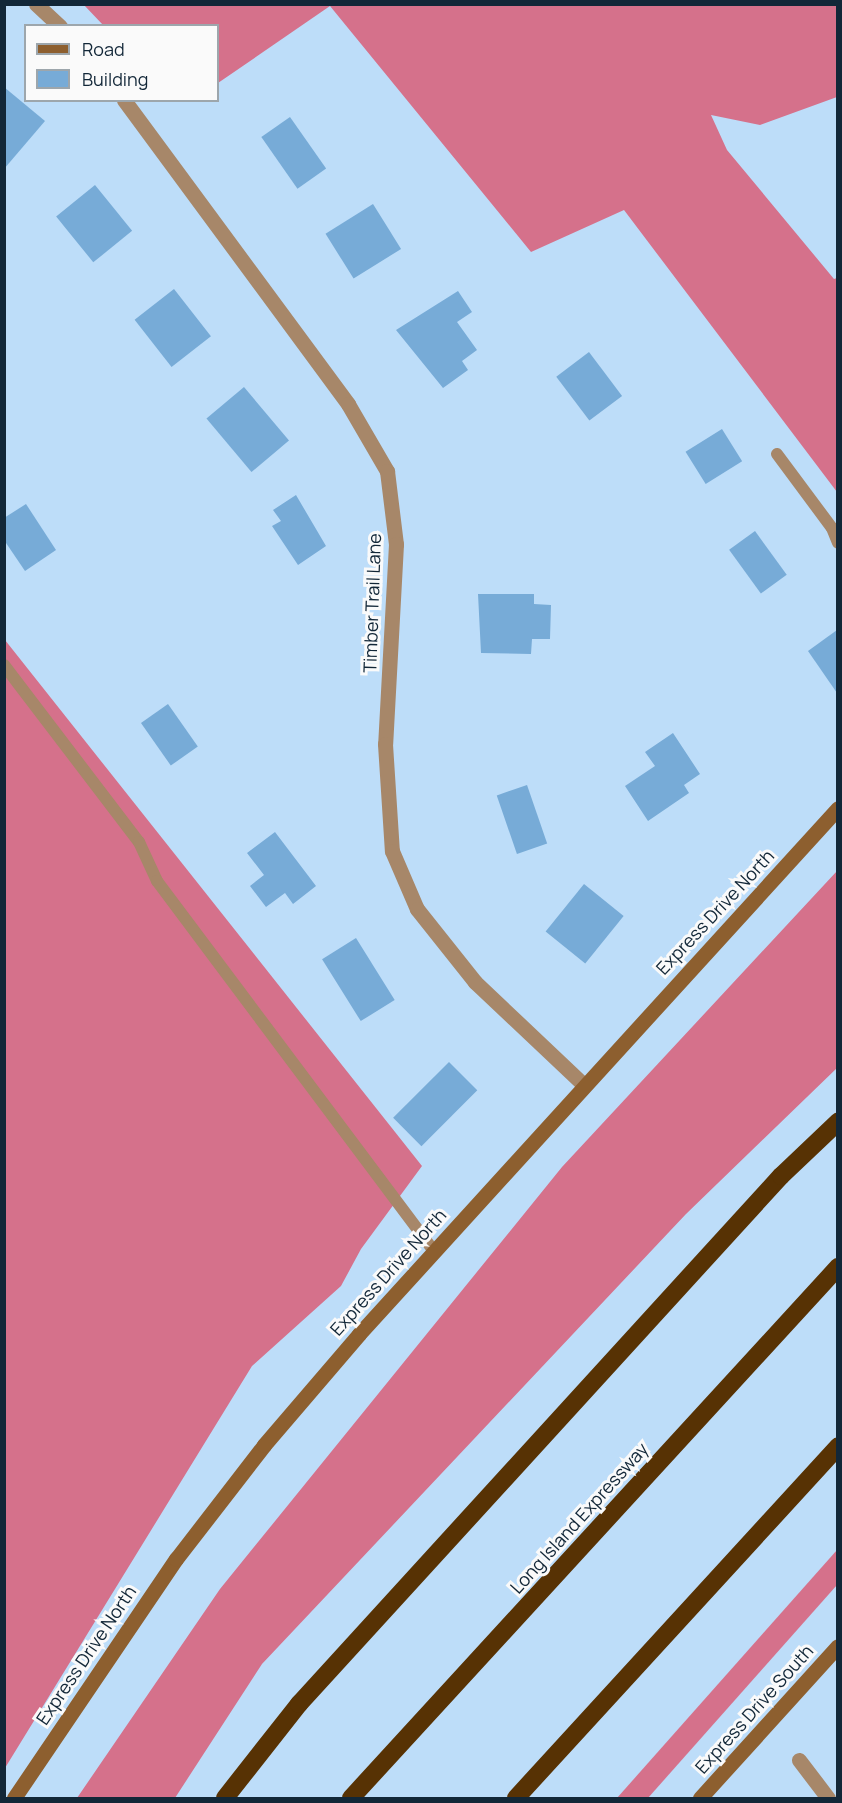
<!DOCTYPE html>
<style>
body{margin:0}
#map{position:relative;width:842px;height:1803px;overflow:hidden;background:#bdddf9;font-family:Manrope,sans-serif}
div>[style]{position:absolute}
.forest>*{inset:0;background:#d5718b}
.building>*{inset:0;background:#77abd7;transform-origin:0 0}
.service>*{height:12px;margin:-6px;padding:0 6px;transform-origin:6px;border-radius:6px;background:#a78769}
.minor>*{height:15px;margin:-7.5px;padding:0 7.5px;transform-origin:7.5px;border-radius:7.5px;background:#a78769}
.secondary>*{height:15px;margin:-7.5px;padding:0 7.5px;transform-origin:7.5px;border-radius:7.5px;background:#8d5f2f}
.motorway>*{height:18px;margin:-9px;padding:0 9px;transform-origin:9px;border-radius:9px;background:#573204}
span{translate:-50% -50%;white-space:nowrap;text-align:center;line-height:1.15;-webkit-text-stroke:6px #fafafa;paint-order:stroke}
.street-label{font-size:18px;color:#122738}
.frame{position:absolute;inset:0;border:6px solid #122738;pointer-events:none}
.legend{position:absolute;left:24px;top:24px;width:195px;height:78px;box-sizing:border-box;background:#fafafa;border:2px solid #9da6ac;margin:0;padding:8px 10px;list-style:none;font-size:18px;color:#122738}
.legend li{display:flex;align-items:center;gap:12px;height:30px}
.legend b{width:30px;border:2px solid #9da6ac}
</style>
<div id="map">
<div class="forest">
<div style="clip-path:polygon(84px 5px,837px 5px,837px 97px,760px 125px,711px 115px,727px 150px,834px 279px,837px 278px,837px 492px,624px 210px,531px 252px,330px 6px,218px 83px,218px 26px,103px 25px)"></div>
<div style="clip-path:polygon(5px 640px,422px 1166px,361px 1249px,341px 1286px,252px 1366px,5px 1768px)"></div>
<div style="clip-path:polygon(837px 871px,837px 1068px,686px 1214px,262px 1664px,175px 1798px,77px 1798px,220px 1589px,562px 1167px)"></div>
<div style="clip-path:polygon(837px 1550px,837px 1585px,648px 1798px,617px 1798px)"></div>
</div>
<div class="building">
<div style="clip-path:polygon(4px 87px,45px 121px,4px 169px)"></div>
<div style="left:290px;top:117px;width:63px;height:35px;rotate:55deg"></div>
<div style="left:95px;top:185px;width:59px;height:50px;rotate:51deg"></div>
<div style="left:373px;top:204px;width:53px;height:56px;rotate:58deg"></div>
<div style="left:174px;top:289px;width:60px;height:50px;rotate:52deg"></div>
<div style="clip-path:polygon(458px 291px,472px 312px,457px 322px,477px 350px,462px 361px,468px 370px,443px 388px,396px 330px)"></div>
<div style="left:589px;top:352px;width:55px;height:41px;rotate:53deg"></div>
<div style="left:244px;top:387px;width:70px;height:49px;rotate:50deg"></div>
<div style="left:722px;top:429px;width:38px;height:43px;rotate:58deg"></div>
<div style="clip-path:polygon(296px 495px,326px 546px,298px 565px,272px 526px,281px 521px,273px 510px)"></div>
<div style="clip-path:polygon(26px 504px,56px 550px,25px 571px,4px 540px,4px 518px)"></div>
<div style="left:755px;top:531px;width:54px;height:32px;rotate:54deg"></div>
<div style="clip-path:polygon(478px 594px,534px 594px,534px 604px,551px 605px,550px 639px,532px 639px,531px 654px,481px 653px)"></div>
<div style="clip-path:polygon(837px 630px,837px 693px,808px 651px)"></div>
<div style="left:168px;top:704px;width:52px;height:33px;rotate:55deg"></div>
<div style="clip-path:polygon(673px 733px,700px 774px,684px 785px,689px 793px,648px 821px,625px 786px,655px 766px,645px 752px)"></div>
<div style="left:527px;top:785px;width:62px;height:32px;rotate:71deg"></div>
<div style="clip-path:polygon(275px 832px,316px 886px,293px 904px,285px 893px,266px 907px,250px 886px,264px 875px,247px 853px)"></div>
<div style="left:584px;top:884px;width:51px;height:61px;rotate:39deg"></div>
<div style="left:356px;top:938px;width:73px;height:40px;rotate:58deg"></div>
<div style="left:449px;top:1062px;width:40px;height:79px;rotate:45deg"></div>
</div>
<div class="service">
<div style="left:777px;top:454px;width:92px;rotate:53.4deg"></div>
<div style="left:832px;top:528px;width:16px;rotate:68deg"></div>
<div style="left:4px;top:665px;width:223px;rotate:52.7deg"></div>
<div style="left:139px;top:842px;width:43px;rotate:65.2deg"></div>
<div style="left:157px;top:881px;width:462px;rotate:53.2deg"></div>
</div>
<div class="minor">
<div style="left:36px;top:4px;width:33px;rotate:43deg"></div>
<div style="left:124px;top:100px;width:378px;rotate:53.6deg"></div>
<div style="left:348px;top:404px;width:78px;rotate:59.8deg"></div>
<div style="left:387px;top:471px;width:74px;rotate:83deg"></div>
<div style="left:396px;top:544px;width:200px;rotate:93.1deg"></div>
<div style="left:385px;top:744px;width:107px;rotate:86.3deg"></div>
<div style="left:392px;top:851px;width:63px;rotate:66.7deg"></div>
<div style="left:417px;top:909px;width:93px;rotate:51.5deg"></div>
<div style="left:475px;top:982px;width:149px;rotate:43.4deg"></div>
<div style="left:799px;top:1760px;width:48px;rotate:52.7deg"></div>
</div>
<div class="secondary">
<div style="left:14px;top:1798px;width:289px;rotate:-55.9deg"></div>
<div style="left:176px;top:1559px;width:144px;rotate:-52.3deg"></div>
<div style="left:264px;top:1445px;width:146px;rotate:-49.4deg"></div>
<div style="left:359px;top:1334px;width:711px;rotate:-47.68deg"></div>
<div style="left:700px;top:1798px;width:205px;rotate:-47.8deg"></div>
</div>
<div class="motorway">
<div style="left:225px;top:1798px;width:120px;rotate:-51.8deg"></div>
<div style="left:299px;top:1704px;width:715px;rotate:-47.61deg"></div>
<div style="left:781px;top:1176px;width:79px;rotate:-43.5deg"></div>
<div style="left:351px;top:1798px;width:721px;rotate:-47.47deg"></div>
<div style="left:516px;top:1798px;width:477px;rotate:-47.5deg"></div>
</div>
<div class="street-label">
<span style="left:372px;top:603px;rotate:-88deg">Timber Trail Lane</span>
<span style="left:715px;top:912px;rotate:-47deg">Express Drive North</span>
<span style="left:388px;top:1272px;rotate:-48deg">Express Drive North</span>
<span style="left:579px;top:1518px;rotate:-48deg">Long Island Expressway</span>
<span style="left:86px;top:1655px;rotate:-56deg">Express Drive North</span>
<span style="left:754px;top:1709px;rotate:-48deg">Express Drive South</span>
</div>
<div class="frame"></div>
<ul class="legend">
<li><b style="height:8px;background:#8d5f2f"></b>Road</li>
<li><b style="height:16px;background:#77abd7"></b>Building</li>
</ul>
</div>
